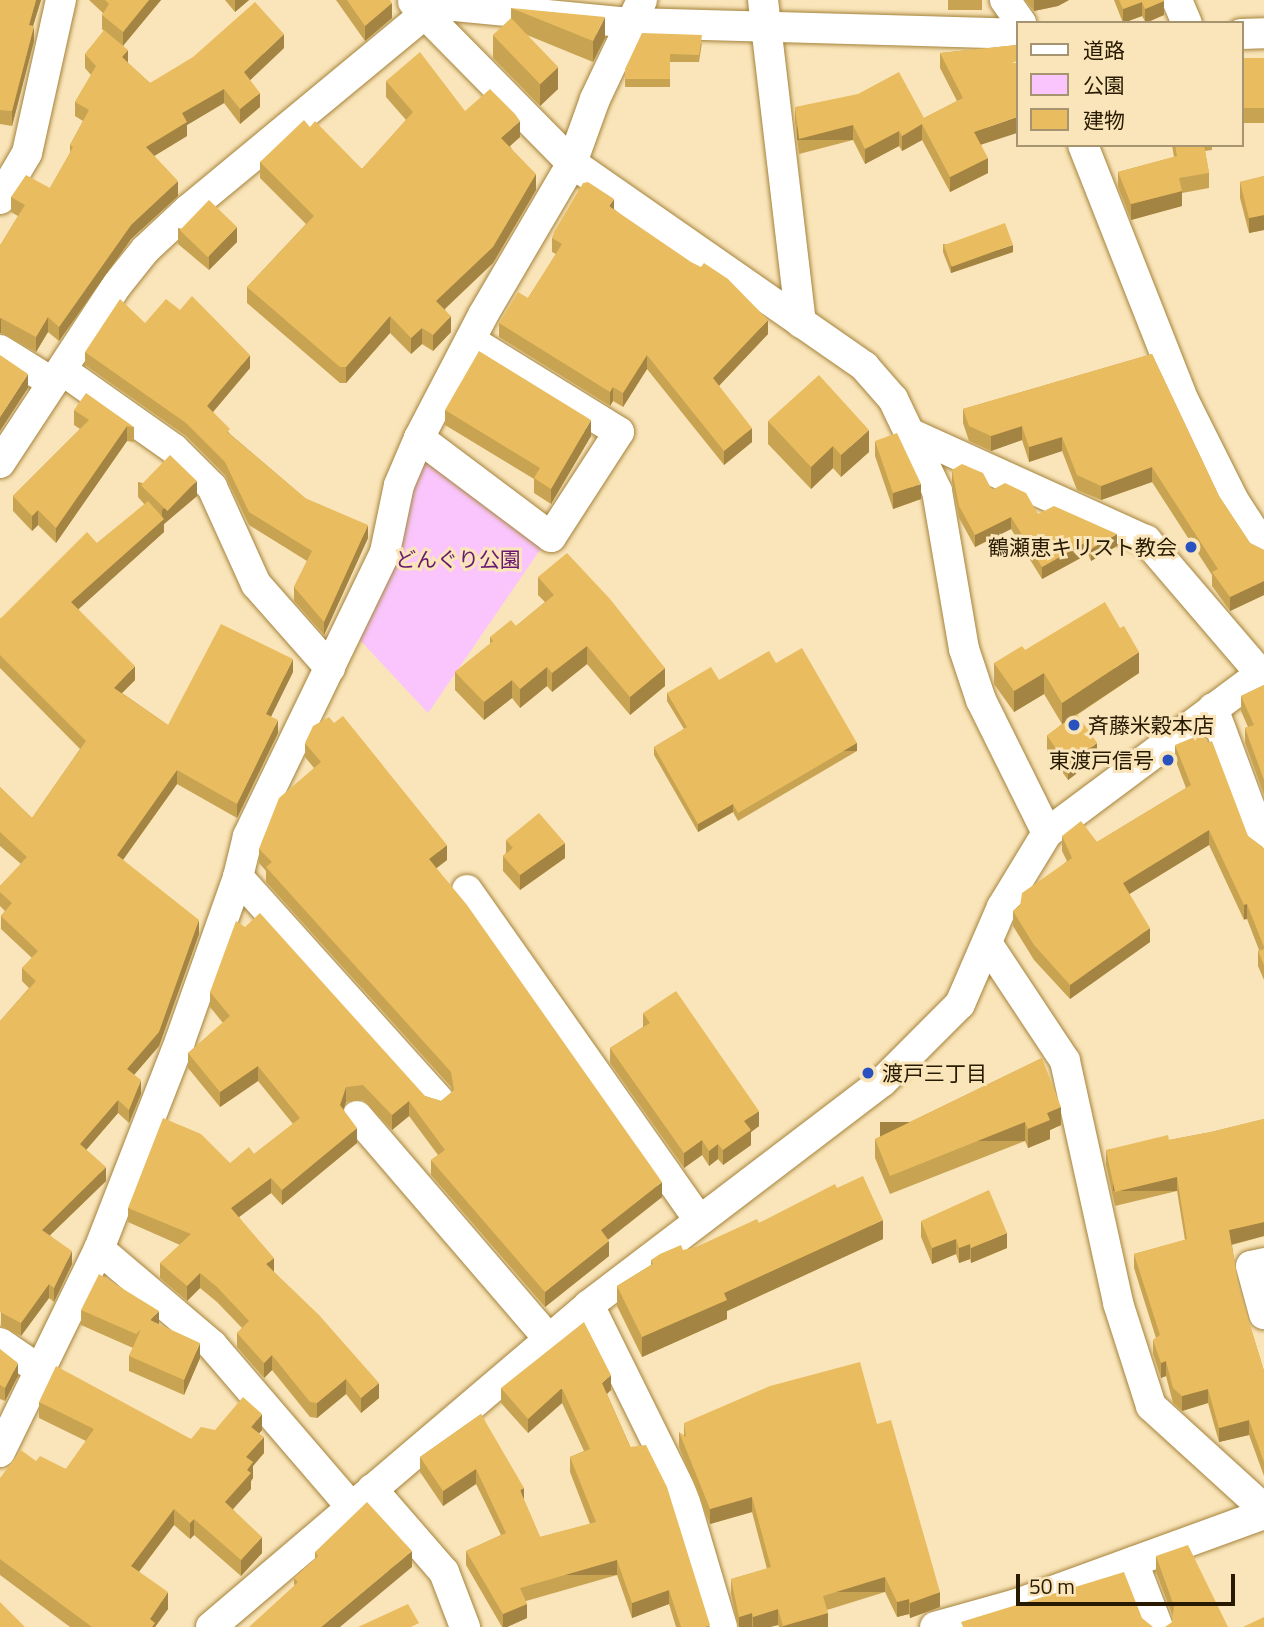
<!DOCTYPE html>
<meta charset="utf-8">
<style>
body{margin:0}
#map{position:relative;width:1264px;height:1627px;overflow:hidden;background:#fae5ba;font-family:"Titillium Web","Noto Sans JP",sans-serif}
div>[style]{position:absolute}
.green>*{inset:0;background:#f9c5fc}
.roads{filter:drop-shadow(0 0 2px #a5833a) drop-shadow(0 0 2px #a5833a)}
.minor>*{height:30px;margin:-15px;padding:0 15px;transform-origin:15px;border-radius:15px;background:#fff}
.wall>*{inset:0;background:#c8a352;transform-origin:0 0}
.shaded-wall>*{inset:0;background:#a38442;transform-origin:0 0}
.building>*{inset:0;background:#e9bd5f;transform-origin:0 0}
.dots>*{width:19px;height:19px;translate:-50% -50%;box-sizing:border-box;border:4px solid #fae5ba;border-radius:50%}
span{translate:-50% -50%;white-space:nowrap;text-align:center;line-height:1.15;-webkit-text-stroke:6px #fae5ba;paint-order:stroke}
.poi-label{font-size:21px;color:#271a00}
.right{translate:-100% -50%;text-align:right}
.left{translate:0 -50%;text-align:left}
.park-label{font-size:21px;color:#69196f}
.legend{position:absolute;left:1016px;top:21px;width:228px;height:126px;box-sizing:border-box;background:#fae5ba;border:2px solid #a69470;margin:0;padding:9px 12px;list-style:none;font-size:21px;color:#271a00}
.legend li{display:flex;align-items:center;gap:14px;height:35px}
.legend b{width:35px;border:2px solid #a69470}
.scale{position:absolute;left:1016px;top:1574px;width:219px;height:32px;box-sizing:border-box;border:4px solid #271a00;border-top:0;padding-left:9px;font-size:21px;line-height:24px;white-space:nowrap;color:#271a00;-webkit-text-stroke:5px #fae5ba;paint-order:stroke}
</style>
<div id="map">
<div class="green">
<div style="clip-path:polygon(424px 455px,544px 544px,428px 713px,358px 638px,407px 492px)"></div>
</div>
<div class="roads">
<div class="minor">
<div style="left:763px;top:0;width:325px;rotate:83.3deg"></div>
<div style="left:1005px;top:0;width:28px;rotate:55deg"></div>
<div style="left:1177px;top:0;width:25px;rotate:67deg"></div>
<div style="left:413px;top:2px;width:226px;rotate:45.4deg"></div>
<div style="left:572px;top:163px;width:356px;rotate:34.8deg"></div>
<div style="left:864px;top:366px;width:44px;rotate:48.7deg"></div>
<div style="left:893px;top:399px;width:102px;rotate:64.4deg"></div>
<div style="left:937px;top:491px;width:160px;rotate:80.3deg"></div>
<div style="left:964px;top:649px;width:54px;rotate:71.6deg"></div>
<div style="left:981px;top:700px;width:148px;rotate:63.6deg"></div>
<div style="left:1241px;top:34px;width:23px;rotate:-2deg"></div>
<div style="left:1083px;top:145px;width:275px;rotate:68.5deg"></div>
<div style="left:1184px;top:401px;width:112px;rotate:63.4deg"></div>
<div style="left:1234px;top:501px;width:55px;rotate:56.9deg"></div>
<div style="left:0;top:199px;width:53px;rotate:-59.6deg"></div>
<div style="left:27px;top:153px;width:157px;rotate:-77.5deg"></div>
<div style="left:0;top:350px;width:62px;rotate:31.9deg"></div>
<div style="left:62px;top:370px;width:137px;rotate:35.2deg"></div>
<div style="left:174px;top:449px;width:54px;rotate:45deg"></div>
<div style="left:212px;top:487px;width:107px;rotate:65.6deg"></div>
<div style="left:256px;top:584px;width:112px;rotate:48.6deg"></div>
<div style="left:914px;top:435px;width:255px;rotate:24.4deg"></div>
<div style="left:1146px;top:540px;width:175px;rotate:49.4deg"></div>
<div style="left:419px;top:438px;width:165px;rotate:36.9deg"></div>
<div style="left:551px;top:537px;width:125px;rotate:-57.1deg"></div>
<div style="left:619px;top:432px;width:175px;rotate:-148.3deg"></div>
<div style="left:0;top:463px;width:213px;rotate:-56.7deg"></div>
<div style="left:117px;top:285px;width:45px;rotate:-51.3deg"></div>
<div style="left:145px;top:250px;width:60px;rotate:-43deg"></div>
<div style="left:189px;top:209px;width:303px;rotate:-39.6deg"></div>
<div style="left:422px;top:16px;width:25px;rotate:-27deg"></div>
<div style="left:444px;top:5px;width:189px;rotate:5.5deg"></div>
<div style="left:632px;top:23px;width:385px;rotate:1.6deg"></div>
<div style="left:1213px;top:708px;width:146px;rotate:69.6deg"></div>
<div style="left:238px;top:877px;width:299px;rotate:48deg"></div>
<div style="left:467px;top:890px;width:403px;rotate:54.9deg"></div>
<div style="left:987px;top:943px;width:141px;rotate:56.5deg"></div>
<div style="left:1065px;top:1061px;width:248px;rotate:77.6deg"></div>
<div style="left:1118px;top:1303px;width:108px;rotate:72.2deg"></div>
<div style="left:1151px;top:1406px;width:153px;rotate:42.3deg"></div>
<div style="left:357px;top:1116px;width:294px;rotate:49.3deg"></div>
<div style="left:99px;top:1249px;width:148px;rotate:40.3deg"></div>
<div style="left:212px;top:1345px;width:215px;rotate:49.3deg"></div>
<div style="left:1264px;top:1263px;width:13px;rotate:167deg"></div>
<div style="left:1251px;top:1266px;width:50px;rotate:74.8deg"></div>
<div style="left:589px;top:1305px;width:212px;rotate:63.7deg"></div>
<div style="left:683px;top:1495px;width:138px;rotate:73.5deg"></div>
<div style="left:0;top:1343px;width:50px;rotate:34.3deg"></div>
<div style="left:0;top:1452px;width:226px;rotate:-64deg"></div>
<div style="left:99px;top:1249px;width:223px;rotate:-68.7deg"></div>
<div style="left:180px;top:1041px;width:174px;rotate:-70.5deg"></div>
<div style="left:238px;top:877px;width:42px;rotate:-76.3deg"></div>
<div style="left:248px;top:836px;width:315px;rotate:-64.2deg"></div>
<div style="left:385px;top:552px;width:68px;rotate:-78.2deg"></div>
<div style="left:399px;top:485px;width:51px;rotate:-66.9deg"></div>
<div style="left:419px;top:438px;width:139px;rotate:-62.5deg"></div>
<div style="left:483px;top:315px;width:176px;rotate:-59.6deg"></div>
<div style="left:572px;top:163px;width:68px;rotate:-70.2deg"></div>
<div style="left:595px;top:99px;width:110px;rotate:-64.6deg"></div>
<div style="left:372px;top:1489px;width:110px;rotate:49.1deg"></div>
<div style="left:444px;top:1572px;width:59px;rotate:69.1deg"></div>
<div style="left:1133px;top:1562px;width:70px;rotate:69deg"></div>
<div style="left:211px;top:1627px;width:497px;rotate:-40.4deg"></div>
<div style="left:589px;top:1305px;width:368px;rotate:-37.3deg"></div>
<div style="left:882px;top:1082px;width:110px;rotate:-45deg"></div>
<div style="left:960px;top:1004px;width:106px;rotate:-66.6deg"></div>
<div style="left:1002px;top:907px;width:87px;rotate:-58.7deg"></div>
<div style="left:1047px;top:833px;width:271px;rotate:-36.7deg"></div>
<div style="left:935px;top:1627px;width:85px;rotate:-15.7deg"></div>
<div style="left:1017px;top:1604px;width:263px;rotate:-20deg"></div>
</div>
</div>
<div class="wall">
<div style="clip-path:polygon(0 0,41px 0,33px 26px,34px 41px,12px 126px,0 124px)"></div>
<div style="clip-path:polygon(89px 0,161px 0,123px 45px,128px 63px,150px 83px,284px 48px,250px 80px,260px 107px,240px 124px,224px 103px,187px 125px,187px 136px,154px 156px,178px 196px,131px 239px,59px 341px,48px 332px,36px 352px,1px 333px,0 333px,0 244px,1px 244px,18px 216px,11px 212px,11px 197px,50px 188px,70px 153px,70px 145px,83px 121px,75px 116px,75px 102px,91px 75px,85px 68px,85px 54px,104px 31px,102px 29px,102px 15px,103px 13px)"></div>
<div style="clip-path:polygon(225px 0,249px 0,235px 12px)"></div>
<div style="clip-path:polygon(336px 0,390px 0,392px 18px,365px 41px)"></div>
<div style="left:948px;top:0;width:34px;height:10px"></div>
<div style="clip-path:polygon(1025px 0,1069px 0,1058px 6px,1034px 11px)"></div>
<div style="clip-path:polygon(1114px 0,1164px 0,1164px 15px,1146px 23px,1142px 16px,1123px 23px)"></div>
<div style="clip-path:polygon(511px 8px,605px 38px,593px 62px,527px 35px,558px 89px,540px 106px,493px 58px,493px 35px,511px 19px)"></div>
<div style="clip-path:polygon(702px 43px,699px 62px,670px 62px,670px 87px,625px 87px,625px 69px)"></div>
<div style="clip-path:polygon(1017px 45px,981px 144px,988px 173px,950px 192px,922px 140px,902px 151px,899px 146px,865px 164px,853px 140px,799px 154px,795px 122px,795px 107px,924px 118px,957px 101px,940px 68px,940px 53px)"></div>
<div style="left:1264px;top:58px;width:65px;height:23px;rotate:90deg"></div>
<div style="clip-path:polygon(386px 81px,465px 111px,520px 137px,510px 146px,536px 190px,493px 263px,445px 309px,451px 332px,433px 351px,422px 344px,411px 354px,390px 333px,346px 383px,340px 383px,247px 303px,247px 287px,306px 224px,260px 178px,260px 162px,310px 127px,362px 169px,406px 120px,386px 97px)"></div>
<div style="clip-path:polygon(1172px 145px,1212px 145px,1212px 150px,1205px 151px,1209px 173px,1209px 188px,1182px 193px,1182px 206px,1131px 220px,1118px 187px,1118px 172px,1174px 157px)"></div>
<div style="clip-path:polygon(1264px 176px,1264px 230px,1249px 233px,1240px 198px,1240px 182px)"></div>
<div style="clip-path:polygon(614px 209px,768px 334px,719px 386px,752px 442px,724px 465px,647px 369px,623px 407px,613px 401px,610px 406px,499px 337px,499px 323px,528px 298px,556px 254px,552px 252px,552px 238px)"></div>
<div style="clip-path:polygon(178px 228px,237px 242px,209px 270px,178px 244px)"></div>
<div style="clip-path:polygon(943px 244px,1013px 252px,951px 273px,943px 252px)"></div>
<div style="clip-path:polygon(145px 323px,250px 368px,213px 412px,230px 434px,305px 498px,368px 538px,324px 635px,294px 601px,294px 587px,307px 561px,249px 525px,225px 475px,186px 436px,85px 365px,85px 352px)"></div>
<div style="clip-path:polygon(1152px 354px,1219px 496px,1250px 543px,1264px 550px,1264px 595px,1230px 611px,1212px 586px,1212px 575px,1152px 482px,1101px 500px,1077px 490px,1062px 451px,1029px 462px,1022px 440px,991px 451px,969px 441px,963px 423px,963px 409px)"></div>
<div style="clip-path:polygon(74px 410px,134px 427px,134px 442px,127px 441px,56px 543px,38px 525px,32px 531px,13px 511px,13px 496px,80px 429px,74px 425px)"></div>
<div style="clip-path:polygon(445px 410px,591px 436px,551px 504px,534px 493px,534px 479px,445px 425px)"></div>
<div style="clip-path:polygon(768px 421px,869px 452px,841px 477px,833px 468px,811px 489px,768px 444px)"></div>
<div style="clip-path:polygon(875px 441px,921px 499px,893px 509px,875px 456px)"></div>
<div style="clip-path:polygon(952px 470px,1038px 514px,1117px 546px,1091px 561px,1088px 554px,1042px 579px,1011px 529px,975px 547px,959px 518px,952px 482px)"></div>
<div style="clip-path:polygon(138px 482px,197px 496px,164px 524px,164px 532px,78px 609px,135px 680px,122px 693px,168px 725px,293px 672px,271px 716px,278px 733px,237px 818px,177px 784px,123px 860px,199px 934px,159px 1046px,134px 1075px,141px 1094px,129px 1123px,118px 1113px,86px 1150px,106px 1181px,50px 1235px,72px 1264px,54px 1302px,49px 1298px,21px 1336px,1px 1326px,0 1021px,29px 988px,22px 981px,22px 968px,32px 958px,1px 929px,1px 916px,5px 911px,0 906px,0 886px,21px 864px,0 846px,0 787px,32px 818px,80px 749px,0 668px,0 619px,97px 543px,145px 505px,138px 497px)"></div>
<div style="clip-path:polygon(538px 577px,665px 686px,630px 715px,587px 664px,552px 692px,547px 686px,520px 708px,512px 698px,484px 720px,455px 690px,455px 672px,490px 644px,490px 637px,516px 626px,545px 602px,538px 595px)"></div>
<div style="clip-path:polygon(1025px 650px,1139px 673px,1077px 715px,1097px 758px,1068px 780px,1047px 751px,1047px 736px,1062px 724px,1044px 694px,1014px 712px,994px 684px,994px 663px)"></div>
<div style="clip-path:polygon(776px 663px,857px 751px,738px 821px,733px 812px,698px 832px,654px 755px,654px 747px,684px 729px,667px 701px,667px 693px,719px 680px)"></div>
<div style="clip-path:polygon(1264px 685px,1264px 795px,1245px 743px,1245px 728px,1248px 727px,1241px 711px,1241px 696px)"></div>
<div style="clip-path:polygon(305px 743px,447px 860px,436px 868px,662px 1197px,608px 1240px,609px 1256px,545px 1307px,431px 1175px,431px 1160px,438px 1155px,409px 1116px,392px 1130px,363px 1100px,346px 1102px,344px 1110px,357px 1143px,282px 1205px,271px 1193px,239px 1217px,274px 1272px,379px 1398px,361px 1413px,346px 1394px,317px 1418px,310px 1417px,272px 1370px,264px 1378px,237px 1347px,237px 1333px,242px 1328px,217px 1302px,200px 1288px,187px 1301px,160px 1278px,160px 1263px,180px 1245px,128px 1222px,128px 1208px,254px 1154px,293px 1124px,258px 1081px,220px 1107px,188px 1068px,188px 1053px,223px 1023px,210px 1007px,210px 992px,425px 1096px,441px 1101px,452px 1092px,451px 1087px,266px 882px,266px 871px,259px 863px,259px 849px,314px 768px,305px 757px)"></div>
<div style="clip-path:polygon(1175px 745px,1248px 836px,1264px 849px,1264px 980px,1258px 966px,1258px 951px,1259px 950px,1247px 919px,1244px 920px,1209px 845px,1129px 894px,1150px 942px,1070px 999px,1034px 960px,1013px 926px,1013px 911px,1067px 861px,1062px 851px,1062px 836px,1097px 842px,1186px 788px,1175px 759px)"></div>
<div style="clip-path:polygon(506px 840px,565px 858px,520px 890px,503px 871px,503px 856px,506px 853px)"></div>
<div style="clip-path:polygon(643px 1013px,759px 1126px,751px 1132px,751px 1145px,723px 1165px,718px 1159px,709px 1166px,702px 1155px,684px 1168px,610px 1063px,610px 1048px,643px 1027px)"></div>
<div style="clip-path:polygon(1042px 1058px,1061px 1125px,1050px 1130px,1050px 1139px,1028px 1148px,1025px 1141px,890px 1194px,875px 1158px,875px 1139px)"></div>
<div style="clip-path:polygon(1264px 1119px,1264px 1236px,1232px 1245px,1239px 1289px,1264px 1371px,1264px 1476px,1249px 1435px,1219px 1442px,1208px 1403px,1182px 1411px,1173px 1403px,1166px 1376px,1161px 1378px,1153px 1354px,1153px 1340px,1156px 1338px,1134px 1268px,1134px 1254px,1185px 1240px,1177px 1191px,1115px 1206px,1106px 1165px,1106px 1150px,1169px 1140px,1211px 1132px)"></div>
<div style="clip-path:polygon(837px 1188px,883px 1239px,727px 1311px,727px 1319px,642px 1357px,617px 1306px,617px 1286px,651px 1265px,651px 1260px,696px 1247px,759px 1223px)"></div>
<div style="clip-path:polygon(921px 1221px,1007px 1248px,971px 1263px,970px 1259px,959px 1263px,956px 1254px,932px 1264px,921px 1237px)"></div>
<div style="clip-path:polygon(81px 1310px,159px 1325px,200px 1358px,184px 1395px,129px 1371px,129px 1356px,133px 1348px,81px 1325px)"></div>
<div style="clip-path:polygon(0 1349px,18px 1376px,5px 1401px,0 1399px)"></div>
<div style="clip-path:polygon(501px 1388px,611px 1390px,607px 1394px,710px 1627px,676px 1627px,669px 1604px,632px 1618px,617px 1575px,526px 1601px,527px 1618px,507px 1627px,502px 1627px,466px 1565px,466px 1551px,501px 1535px,476px 1484px,443px 1506px,420px 1472px,420px 1457px,481px 1414px,524px 1500px,540px 1537px,590px 1524px,570px 1472px,570px 1457px,584px 1451px,562px 1403px,528px 1433px,501px 1403px)"></div>
<div style="clip-path:polygon(39px 1402px,191px 1439px,215px 1430px,262px 1430px,259px 1433px,264px 1453px,253px 1466px,253px 1478px,251px 1481px,251px 1489px,233px 1509px,262px 1553px,241px 1576px,194px 1535px,190px 1539px,174px 1525px,139px 1572px,168px 1609px,155px 1627px,70px 1627px,0 1575px,0 1478px,36px 1461px,66px 1469px,86px 1441px,39px 1418px)"></div>
<div style="clip-path:polygon(684px 1423px,877px 1424px,940px 1607px,910px 1618px,909px 1614px,897px 1617px,885px 1592px,827px 1610px,828px 1627px,779px 1627px,778px 1625px,770px 1627px,738px 1627px,731px 1594px,731px 1579px,767px 1569px,752px 1512px,710px 1524px,679px 1447px,679px 1432px,684px 1436px)"></div>
<div style="clip-path:polygon(315px 1552px,412px 1567px,294px 1585px,294px 1578px,315px 1559px)"></div>
<div style="clip-path:polygon(1156px 1556px,1228px 1627px,1172px 1622px,1173px 1617px,1156px 1572px)"></div>
</div>
<div class="shaded-wall">
<div style="clip-path:polygon(36px 0,41px 0,29px 39px,29px 25px)"></div>
<div style="clip-path:polygon(149px 0,161px 0,123px 46px,123px 32px)"></div>
<div style="clip-path:polygon(235px 0,249px 0,235px 12px)"></div>
<div style="clip-path:polygon(1034px 0,1069px 0,1058px 6px,1034px 11px)"></div>
<div style="clip-path:polygon(1164px 1px,1164px 15px,1145px 23px,1145px 9px)"></div>
<div style="clip-path:polygon(1142px 2px,1142px 16px,1123px 23px,1123px 9px)"></div>
<div style="clip-path:polygon(392px 3px,392px 18px,365px 41px,365px 26px)"></div>
<div style="clip-path:polygon(605px 17px,605px 38px,593px 62px,593px 41px)"></div>
<div style="clip-path:polygon(34px 26px,34px 41px,12px 126px,12px 111px)"></div>
<div style="clip-path:polygon(284px 34px,284px 48px,244px 86px,244px 72px)"></div>
<div style="clip-path:polygon(128px 50px,128px 64px,122px 57px)"></div>
<div style="clip-path:polygon(558px 67px,558px 89px,540px 106px,540px 84px)"></div>
<div style="clip-path:polygon(224px 89px,224px 103px,187px 125px,187px 136px,146px 161px,146px 147px,182px 113px)"></div>
<div style="clip-path:polygon(260px 93px,260px 107px,240px 124px,240px 109px)"></div>
<div style="clip-path:polygon(1017px 117px,1017px 133px,974px 147px,974px 132px)"></div>
<div style="clip-path:polygon(520px 121px,520px 137px,501px 154px,501px 138px)"></div>
<div style="clip-path:polygon(922px 124px,922px 140px,902px 151px,902px 136px)"></div>
<div style="left:853px;top:125px;width:15px;height:56px;rotate:90deg"></div>
<div style="clip-path:polygon(899px 131px,899px 146px,865px 164px,865px 149px)"></div>
<div style="clip-path:polygon(988px 158px,988px 173px,950px 192px,950px 177px)"></div>
<div style="clip-path:polygon(536px 174px,536px 190px,493px 263px,436px 317px,436px 301px)"></div>
<div style="clip-path:polygon(178px 181px,178px 196px,131px 239px,59px 341px,59px 327px,131px 225px)"></div>
<div style="clip-path:polygon(1182px 191px,1182px 206px,1131px 220px,1131px 204px)"></div>
<div style="clip-path:polygon(614px 199px,614px 213px,609px 206px)"></div>
<div style="clip-path:polygon(1264px 215px,1264px 230px,1249px 233px,1249px 218px)"></div>
<div style="clip-path:polygon(237px 227px,237px 242px,209px 270px,209px 255px)"></div>
<div style="clip-path:polygon(1013px 245px,1013px 252px,951px 273px,951px 265px)"></div>
<div style="clip-path:polygon(390px 316px,390px 333px,346px 383px,346px 367px)"></div>
<div style="clip-path:polygon(451px 316px,451px 332px,433px 351px,433px 335px)"></div>
<div style="clip-path:polygon(48px 317px,48px 332px,36px 352px,36px 337px)"></div>
<div style="left:1px;top:318px;width:15px;height:1px;rotate:90deg"></div>
<div style="clip-path:polygon(768px 320px,768px 334px,713px 392px,713px 378px)"></div>
<div style="clip-path:polygon(422px 328px,422px 344px,411px 354px,411px 338px)"></div>
<div style="clip-path:polygon(250px 355px,250px 368px,207px 419px,207px 406px)"></div>
<div style="clip-path:polygon(647px 355px,647px 369px,623px 407px,623px 393px)"></div>
<div style="clip-path:polygon(28px 374px,28px 388px,0 431px,0 417px)"></div>
<div style="clip-path:polygon(613px 387px,613px 401px,610px 406px,610px 392px)"></div>
<div style="clip-path:polygon(591px 420px,591px 436px,551px 504px,551px 489px)"></div>
<div style="clip-path:polygon(127px 426px,127px 441px,56px 543px,56px 528px)"></div>
<div style="clip-path:polygon(1022px 426px,1022px 440px,991px 451px,991px 436px)"></div>
<div style="clip-path:polygon(752px 428px,752px 442px,724px 465px,724px 451px)"></div>
<div style="clip-path:polygon(869px 430px,869px 452px,841px 477px,841px 455px)"></div>
<div style="clip-path:polygon(1062px 437px,1062px 451px,1029px 462px,1029px 447px)"></div>
<div style="clip-path:polygon(833px 446px,833px 468px,811px 489px,811px 467px)"></div>
<div style="clip-path:polygon(1152px 467px,1152px 482px,1101px 500px,1101px 486px)"></div>
<div style="clip-path:polygon(197px 481px,197px 496px,164px 524px,164px 532px,71px 616px,71px 602px,162px 520px,162px 510px)"></div>
<div style="clip-path:polygon(921px 484px,921px 499px,893px 509px,893px 493px)"></div>
<div style="clip-path:polygon(38px 510px,38px 525px,32px 531px,32px 516px)"></div>
<div style="clip-path:polygon(1011px 517px,1011px 529px,975px 547px,975px 535px)"></div>
<div style="clip-path:polygon(368px 525px,368px 538px,324px 635px,324px 622px)"></div>
<div style="clip-path:polygon(1117px 534px,1117px 546px,1091px 561px,1091px 549px)"></div>
<div style="clip-path:polygon(1088px 541px,1088px 554px,1042px 579px,1042px 567px)"></div>
<div style="clip-path:polygon(1264px 581px,1264px 595px,1230px 611px,1230px 597px)"></div>
<div style="clip-path:polygon(587px 646px,587px 664px,552px 692px,552px 673px)"></div>
<div style="clip-path:polygon(1139px 652px,1139px 673px,1062px 724px,1062px 703px)"></div>
<div style="clip-path:polygon(293px 659px,293px 672px,266px 727px,266px 714px)"></div>
<div style="clip-path:polygon(135px 666px,135px 680px,114px 701px,114px 688px)"></div>
<div style="clip-path:polygon(547px 667px,547px 686px,520px 708px,520px 689px)"></div>
<div style="clip-path:polygon(665px 668px,665px 686px,630px 715px,630px 697px)"></div>
<div style="clip-path:polygon(1044px 673px,1044px 694px,1014px 712px,1014px 691px)"></div>
<div style="clip-path:polygon(512px 680px,512px 698px,484px 720px,484px 702px)"></div>
<div style="clip-path:polygon(278px 720px,278px 733px,237px 818px,237px 804px)"></div>
<div style="left:857px;top:743px;width:8px;height:138px;rotate:90deg"></div>
<div style="clip-path:polygon(1097px 743px,1097px 758px,1068px 780px,1068px 765px)"></div>
<div style="clip-path:polygon(177px 770px,177px 784px,117px 868px,117px 855px)"></div>
<div style="clip-path:polygon(733px 804px,733px 812px,698px 832px,698px 824px)"></div>
<div style="clip-path:polygon(1209px 830px,1209px 845px,1123px 898px,1123px 883px)"></div>
<div style="clip-path:polygon(565px 843px,565px 858px,520px 890px,520px 875px)"></div>
<div style="clip-path:polygon(447px 845px,447px 860px,429px 874px,429px 859px)"></div>
<div style="left:1247px;top:904px;width:15px;height:3px;rotate:90deg"></div>
<div style="clip-path:polygon(199px 920px,199px 934px,159px 1046px,127px 1083px,127px 1069px)"></div>
<div style="clip-path:polygon(1150px 928px,1150px 942px,1070px 999px,1070px 985px)"></div>
<div style="clip-path:polygon(258px 1066px,258px 1081px,220px 1107px,220px 1092px)"></div>
<div style="clip-path:polygon(141px 1080px,141px 1094px,129px 1123px,129px 1110px)"></div>
<div style="clip-path:polygon(346px 1087px,346px 1102px,340px 1120px,340px 1105px)"></div>
<div style="clip-path:polygon(118px 1100px,118px 1113px,80px 1157px,80px 1144px)"></div>
<div style="clip-path:polygon(409px 1101px,409px 1116px,392px 1130px,392px 1115px)"></div>
<div style="clip-path:polygon(1061px 1107px,1061px 1125px,1050px 1130px,1050px 1139px,1028px 1148px,1028px 1129px,1047px 1113px)"></div>
<div style="clip-path:polygon(759px 1111px,759px 1126px,751px 1132px,751px 1145px,723px 1165px,723px 1150px,744px 1121px)"></div>
<div style="left:1025px;top:1122px;width:19px;height:145px;rotate:90deg"></div>
<div style="clip-path:polygon(357px 1128px,357px 1143px,282px 1205px,282px 1190px)"></div>
<div style="clip-path:polygon(702px 1140px,702px 1155px,684px 1168px,684px 1153px)"></div>
<div style="clip-path:polygon(718px 1144px,718px 1159px,709px 1166px,709px 1151px)"></div>
<div style="clip-path:polygon(106px 1167px,106px 1181px,42px 1243px,42px 1230px)"></div>
<div style="left:1177px;top:1177px;width:14px;height:64px;rotate:90deg"></div>
<div style="clip-path:polygon(271px 1178px,271px 1193px,231px 1223px,231px 1208px)"></div>
<div style="clip-path:polygon(662px 1182px,662px 1197px,601px 1245px,601px 1230px)"></div>
<div style="clip-path:polygon(883px 1220px,883px 1239px,727px 1311px,727px 1319px,642px 1357px,642px 1337px,724px 1293px)"></div>
<div style="clip-path:polygon(1264px 1222px,1264px 1236px,1229px 1245px,1229px 1230px)"></div>
<div style="clip-path:polygon(1007px 1233px,1007px 1248px,971px 1263px,971px 1248px)"></div>
<div style="clip-path:polygon(956px 1239px,956px 1254px,932px 1264px,932px 1248px)"></div>
<div style="clip-path:polygon(609px 1241px,609px 1256px,545px 1307px,545px 1292px)"></div>
<div style="clip-path:polygon(970px 1244px,970px 1259px,959px 1263px,959px 1248px)"></div>
<div style="clip-path:polygon(72px 1251px,72px 1264px,54px 1302px,54px 1288px)"></div>
<div style="clip-path:polygon(274px 1258px,274px 1273px,266px 1264px)"></div>
<div style="clip-path:polygon(200px 1273px,200px 1288px,187px 1301px,187px 1286px)"></div>
<div style="clip-path:polygon(49px 1284px,49px 1298px,21px 1336px,21px 1323px)"></div>
<div style="clip-path:polygon(159px 1311px,159px 1327px,150px 1320px)"></div>
<div style="clip-path:polygon(200px 1343px,200px 1358px,184px 1395px,184px 1380px)"></div>
<div style="clip-path:polygon(272px 1355px,272px 1370px,264px 1378px,264px 1363px)"></div>
<div style="clip-path:polygon(1166px 1361px,1166px 1376px,1161px 1378px,1161px 1363px)"></div>
<div style="clip-path:polygon(18px 1363px,18px 1376px,5px 1401px,5px 1388px)"></div>
<div style="clip-path:polygon(611px 1375px,611px 1390px,602px 1398px,602px 1383px)"></div>
<div style="clip-path:polygon(346px 1379px,346px 1394px,317px 1418px,317px 1403px)"></div>
<div style="clip-path:polygon(379px 1383px,379px 1398px,361px 1413px,361px 1398px)"></div>
<div style="clip-path:polygon(562px 1388px,562px 1403px,528px 1433px,528px 1419px)"></div>
<div style="clip-path:polygon(1208px 1389px,1208px 1403px,1182px 1411px,1182px 1396px)"></div>
<div style="clip-path:polygon(262px 1414px,262px 1430px,251px 1443px,251px 1427px)"></div>
<div style="clip-path:polygon(1249px 1420px,1249px 1435px,1219px 1442px,1219px 1428px)"></div>
<div style="clip-path:polygon(264px 1437px,264px 1453px,253px 1466px,253px 1478px,251px 1481px,251px 1489px,225px 1518px,225px 1502px,246px 1457px)"></div>
<div style="clip-path:polygon(476px 1469px,476px 1484px,443px 1506px,443px 1491px)"></div>
<div style="clip-path:polygon(524px 1488px,524px 1502px,520px 1490px)"></div>
<div style="clip-path:polygon(752px 1497px,752px 1512px,710px 1524px,710px 1509px)"></div>
<div style="clip-path:polygon(174px 1509px,174px 1525px,131px 1582px,131px 1566px)"></div>
<div style="clip-path:polygon(194px 1519px,194px 1535px,190px 1539px,190px 1523px)"></div>
<div style="clip-path:polygon(262px 1537px,262px 1553px,241px 1576px,241px 1560px)"></div>
<div style="clip-path:polygon(412px 1551px,412px 1567px,340px 1627px,321px 1627px)"></div>
<div style="left:617px;top:1560px;width:15px;height:101px;rotate:90deg"></div>
<div style="left:885px;top:1577px;width:15px;height:65px;rotate:90deg"></div>
<div style="clip-path:polygon(669px 1590px,669px 1604px,632px 1618px,632px 1603px)"></div>
<div style="clip-path:polygon(168px 1592px,168px 1609px,155px 1627px,150px 1627px,150px 1619px)"></div>
<div style="clip-path:polygon(940px 1592px,940px 1607px,910px 1618px,910px 1603px)"></div>
<div style="clip-path:polygon(909px 1599px,909px 1614px,897px 1617px,897px 1602px)"></div>
<div style="clip-path:polygon(527px 1604px,527px 1618px,507px 1627px,503px 1627px,503px 1614px)"></div>
<div style="clip-path:polygon(778px 1609px,778px 1625px,770px 1627px,753px 1627px,753px 1617px)"></div>
<div style="clip-path:polygon(752px 1613px,752px 1627px,739px 1627px,739px 1617px)"></div>
<div style="clip-path:polygon(828px 1613px,828px 1627px,783px 1627px,783px 1626px)"></div>
</div>
<div class="building">
<div style="clip-path:polygon(0 0,36px 0,29px 25px,34px 26px,12px 111px,0 110px)"></div>
<div style="clip-path:polygon(105px 0,149px 0,123px 32px,102px 15px,109px 4px)"></div>
<div style="clip-path:polygon(347px 0,390px 0,392px 3px,365px 26px)"></div>
<div style="clip-path:polygon(1119px 0,1164px 0,1164px 1px,1145px 9px,1142px 2px,1123px 9px)"></div>
<div style="clip-path:polygon(255px 2px,284px 34px,244px 72px,260px 93px,240px 109px,224px 89px,182px 113px,187px 122px,146px 147px,178px 181px,131px 225px,59px 327px,48px 317px,36px 337px,1px 318px,0 319px,0 244px,1px 244px,25px 205px,11px 197px,26px 175px,50px 188px,73px 147px,70px 145px,89px 110px,75px 102px,96px 66px,85px 54px,104px 30px,128px 50px,122px 57px,150px 83px,193px 57px)"></div>
<div style="clip-path:polygon(511px 8px,605px 17px,593px 41px)"></div>
<div style="left:511px;top:18px;width:68px;height:25px;rotate:46deg"></div>
<div style="clip-path:polygon(642px 33px,702px 35px,699px 55px,670px 54px,670px 79px,625px 79px,625px 69px)"></div>
<div style="clip-path:polygon(1017px 45px,1017px 61px,1012px 63px,1017px 63px,1017px 117px,974px 132px,988px 158px,950px 177px,922px 124px,902px 136px,899px 131px,865px 149px,853px 125px,799px 139px,795px 107px,858px 94px,899px 72px,924px 118px,963px 98px,940px 53px)"></div>
<div style="clip-path:polygon(420px 52px,465px 111px,490px 89px,515px 114px,520px 121px,501px 138px,536px 174px,493px 247px,436px 301px,451px 316px,433px 335px,422px 328px,411px 338px,390px 316px,346px 367px,340px 367px,247px 287px,314px 216px,260px 162px,304px 120px,310px 127px,315px 121px,362px 169px,413px 112px,386px 81px)"></div>
<div style="left:1264px;top:58px;width:50px;height:23px;rotate:90deg"></div>
<div style="clip-path:polygon(1175px 145px,1204px 145px,1209px 173px,1179px 178px,1182px 191px,1131px 204px,1118px 172px,1177px 156px)"></div>
<div style="clip-path:polygon(1264px 176px,1264px 215px,1249px 218px,1240px 182px)"></div>
<div style="clip-path:polygon(588px 182px,614px 199px,609px 206px,691px 262px,701px 267px,704px 263px,728px 279px,768px 320px,713px 378px,752px 428px,724px 451px,647px 355px,623px 393px,613px 387px,610px 392px,499px 323px,518px 292px,528px 298px,562px 244px,552px 238px,554px 232px,583px 183px)"></div>
<div style="left:209px;top:200px;width:39px;height:42px;rotate:44deg"></div>
<div style="left:1005px;top:223px;width:23px;height:65px;rotate:70deg"></div>
<div style="clip-path:polygon(192px 296px,250px 355px,207px 406px,230px 429px,227px 432px,305px 498px,368px 525px,324px 622px,294px 587px,312px 551px,249px 512px,225px 462px,186px 423px,85px 352px,120px 299px,145px 323px,166px 299px,180px 310px)"></div>
<div style="clip-path:polygon(479px 351px,591px 420px,551px 489px,534px 478px,540px 468px,445px 410px)"></div>
<div style="clip-path:polygon(1152px 354px,1219px 496px,1250px 543px,1264px 550px,1264px 581px,1230px 597px,1212px 572px,1218px 569px,1152px 467px,1101px 486px,1077px 475px,1062px 437px,1029px 447px,1022px 426px,991px 436px,969px 426px,963px 409px)"></div>
<div style="clip-path:polygon(0 355px,28px 374px,0 417px)"></div>
<div style="clip-path:polygon(819px 375px,869px 430px,841px 455px,833px 446px,811px 467px,768px 421px)"></div>
<div style="clip-path:polygon(86px 393px,134px 427px,127px 426px,56px 528px,38px 510px,32px 516px,13px 496px,89px 420px,74px 410px)"></div>
<div style="clip-path:polygon(897px 433px,921px 484px,893px 493px,875px 441px)"></div>
<div style="left:170px;top:455px;width:37px;height:42px;rotate:44deg"></div>
<div style="clip-path:polygon(962px 464px,983px 473px,992px 490px,1005px 483px,1026px 493px,1038px 514px,1054px 506px,1117px 534px,1091px 549px,1088px 541px,1042px 567px,1011px 517px,975px 535px,959px 506px,952px 470px)"></div>
<div style="clip-path:polygon(148px 501px,164px 519px,71px 602px,135px 666px,114px 688px,168px 725px,221px 624px,293px 659px,266px 714px,278px 720px,237px 804px,177px 770px,117px 855px,199px 920px,159px 1032px,127px 1069px,141px 1080px,129px 1110px,118px 1100px,80px 1144px,106px 1167px,42px 1230px,72px 1251px,54px 1288px,49px 1284px,21px 1323px,0 1312px,0 1021px,36px 981px,22px 968px,38px 951px,1px 916px,12px 903px,0 892px,0 886px,27px 857px,0 832px,0 787px,32px 818px,86px 741px,0 655px,0 619px,87px 532px,97px 543px)"></div>
<div style="clip-path:polygon(567px 553px,610px 599px,665px 668px,630px 697px,587px 646px,552px 673px,547px 667px,520px 689px,512px 680px,484px 702px,455px 672px,493px 641px,490px 637px,511px 620px,516px 626px,554px 595px,538px 577px)"></div>
<div style="clip-path:polygon(1105px 602px,1120px 628px,1124px 626px,1139px 652px,1062px 703px,1044px 673px,1014px 691px,994px 663px,1022px 646px,1025px 650px)"></div>
<div style="clip-path:polygon(802px 648px,857px 743px,738px 813px,733px 804px,698px 824px,654px 747px,687px 727px,667px 693px,711px 667px,719px 680px,769px 651px,776px 663px)"></div>
<div style="clip-path:polygon(1264px 685px,1264px 780px,1245px 728px,1254px 725px,1241px 696px)"></div>
<div style="left:1077px;top:714px;width:35px;height:37px;rotate:55deg"></div>
<div style="clip-path:polygon(343px 716px,447px 845px,429px 859px,467px 905px,662px 1182px,601px 1230px,609px 1241px,545px 1292px,431px 1160px,445px 1150px,409px 1101px,392px 1115px,363px 1085px,346px 1087px,340px 1105px,357px 1128px,282px 1190px,271px 1178px,231px 1208px,274px 1258px,266px 1264px,319px 1315px,379px 1383px,361px 1398px,346px 1379px,317px 1403px,310px 1402px,272px 1355px,264px 1363px,237px 1333px,249px 1321px,217px 1287px,200px 1273px,187px 1286px,160px 1263px,191px 1234px,128px 1208px,163px 1118px,201px 1134px,230px 1163px,249px 1147px,254px 1154px,300px 1118px,258px 1066px,220px 1092px,188px 1053px,230px 1016px,210px 992px,236px 921px,245px 927px,260px 913px,425px 1096px,441px 1101px,454px 1090px,451px 1072px,266px 867px,272px 862px,259px 849px,279px 798px,321px 762px,305px 743px,313px 726px,329px 717px,334px 723px)"></div>
<div style="clip-path:polygon(1204px 733px,1207px 743px,1212px 741px,1248px 836px,1263px 847px,1264px 849px,1264px 947px,1247px 904px,1244px 905px,1209px 830px,1123px 883px,1150px 928px,1070px 985px,1034px 945px,1013px 911px,1020px 906px,1022px 893px,1072px 858px,1062px 836px,1081px 821px,1097px 842px,1191px 785px,1175px 745px)"></div>
<div style="clip-path:polygon(539px 813px,565px 843px,520px 875px,503px 856px,513px 848px,506px 840px)"></div>
<div style="clip-path:polygon(1264px 949px,1264px 965px,1258px 951px)"></div>
<div style="clip-path:polygon(676px 991px,759px 1111px,744px 1121px,751px 1130px,723px 1150px,718px 1144px,709px 1151px,702px 1140px,684px 1153px,610px 1048px,650px 1023px,643px 1013px)"></div>
<div style="clip-path:polygon(1042px 1058px,1061px 1107px,1047px 1113px,1050px 1120px,1028px 1129px,1025px 1122px,890px 1176px,875px 1139px)"></div>
<div style="clip-path:polygon(1264px 1119px,1264px 1222px,1229px 1230px,1239px 1289px,1264px 1371px,1264px 1462px,1249px 1420px,1219px 1428px,1208px 1389px,1182px 1396px,1173px 1388px,1166px 1361px,1161px 1363px,1153px 1340px,1160px 1335px,1134px 1254px,1187px 1239px,1177px 1177px,1115px 1192px,1106px 1150px,1168px 1135px,1169px 1140px,1211px 1132px)"></div>
<div style="clip-path:polygon(863px 1176px,883px 1220px,724px 1293px,727px 1300px,642px 1337px,617px 1286px,653px 1264px,651px 1260px,660px 1254px,681px 1245px,683px 1250px,696px 1247px,757px 1219px,759px 1223px,835px 1184px,837px 1188px)"></div>
<div style="clip-path:polygon(989px 1190px,1007px 1233px,971px 1248px,970px 1244px,959px 1248px,956px 1239px,932px 1248px,921px 1221px)"></div>
<div style="clip-path:polygon(99px 1274px,159px 1311px,150px 1320px,200px 1343px,184px 1380px,129px 1356px,141px 1329px,136px 1334px,81px 1310px)"></div>
<div style="clip-path:polygon(584px 1322px,611px 1375px,602px 1383px,630px 1447px,646px 1445px,667px 1487px,710px 1625px,705px 1627px,681px 1627px,669px 1590px,632px 1603px,617px 1560px,520px 1588px,527px 1604px,503px 1614px,466px 1551px,506px 1533px,476px 1469px,443px 1491px,420px 1457px,481px 1414px,524px 1488px,520px 1490px,540px 1537px,596px 1522px,570px 1457px,590px 1449px,562px 1388px,528px 1419px,501px 1388px)"></div>
<div style="clip-path:polygon(0 1349px,18px 1363px,5px 1388px,0 1385px)"></div>
<div style="clip-path:polygon(860px 1362px,877px 1424px,891px 1420px,940px 1592px,910px 1603px,909px 1599px,897px 1602px,885px 1577px,823px 1596px,828px 1613px,783px 1626px,778px 1609px,753px 1617px,752px 1613px,739px 1617px,731px 1579px,771px 1567px,752px 1497px,710px 1509px,679px 1432px,686px 1437px,684px 1423px,770px 1386px)"></div>
<div style="clip-path:polygon(56px 1366px,191px 1439px,201px 1427px,215px 1430px,243px 1397px,262px 1414px,251px 1427px,264px 1437px,246px 1457px,253px 1462px,247px 1470px,251px 1473px,225px 1502px,262px 1537px,241px 1560px,194px 1519px,190px 1523px,174px 1509px,131px 1566px,168px 1592px,150px 1619px,155px 1623px,152px 1627px,92px 1627px,0 1559px,0 1478px,21px 1450px,36px 1461px,40px 1456px,66px 1469px,94px 1429px,39px 1402px)"></div>
<div style="clip-path:polygon(367px 1502px,412px 1551px,321px 1627px,249px 1627px,298px 1582px,294px 1578px,318px 1556px,315px 1552px)"></div>
<div style="clip-path:polygon(1188px 1545px,1228px 1627px,1165px 1627px,1172px 1622px,1174px 1606px,1156px 1556px)"></div>
<div style="clip-path:polygon(1124px 1572px,1142px 1618px,1153px 1627px,963px 1627px,961px 1622px)"></div>
<div style="clip-path:polygon(0 1602px,25px 1627px,0 1627px)"></div>
<div style="clip-path:polygon(408px 1604px,419px 1623px,411px 1627px,358px 1627px)"></div>
<div style="clip-path:polygon(1264px 1617px,1264px 1627px,1243px 1627px)"></div>
</div>
<div class="dots">
<div style="left:1191px;top:547px;background:#2952c1"></div>
<div style="left:1074px;top:725px;background:#2952c1"></div>
<div style="left:1168px;top:760px;background:#2952c1"></div>
<div style="left:868px;top:1073px;background:#2952c1"></div>
</div>
<div class="poi-label">
<span class="right" style="left:1177px;top:547px">鶴瀬恵キリスト教会</span>
<span class="left" style="left:1088px;top:725px">斉藤米穀本店</span>
<span class="right" style="left:1154px;top:760px">東渡戸信号</span>
<span class="left" style="left:882px;top:1073px">渡戸三丁目</span>
</div>
<div class="park-label">
<span style="left:458px;top:559px">どんぐり公園</span>
</div>
<ul class="legend">
<li><b style="height:9px;background:#fff"></b>道路</li>
<li><b style="height:19px;background:#f9c5fc"></b>公園</li>
<li><b style="height:19px;background:#e9bd5f"></b>建物</li>
</ul>
<div class="scale">50 m</div>
</div>
